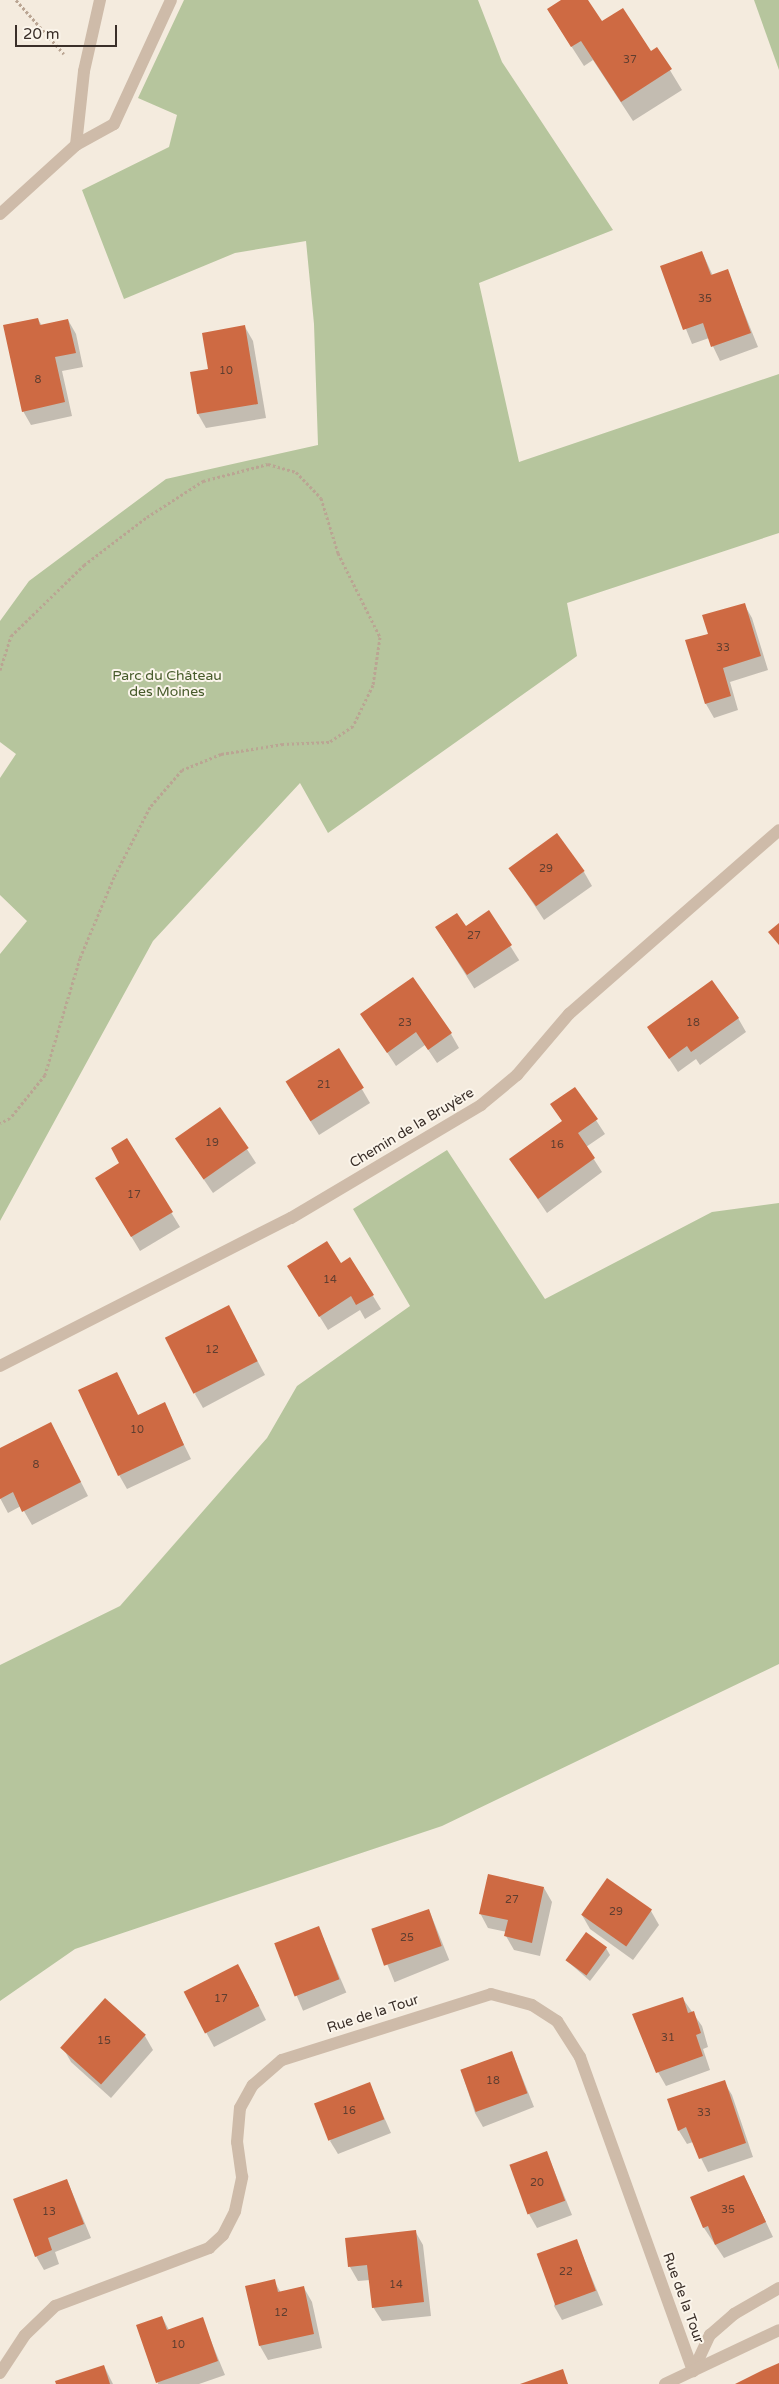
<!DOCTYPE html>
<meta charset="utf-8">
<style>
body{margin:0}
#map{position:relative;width:779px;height:2384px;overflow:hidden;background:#f4ebde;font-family:"Varela Round",sans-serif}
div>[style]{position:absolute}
.green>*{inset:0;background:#b6c59d}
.shadow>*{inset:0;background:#0003;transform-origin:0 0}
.building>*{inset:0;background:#ce6a43;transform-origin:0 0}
.path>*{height:3px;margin-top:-1.5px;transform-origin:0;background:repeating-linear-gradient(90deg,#baa593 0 2.5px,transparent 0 5px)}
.lane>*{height:12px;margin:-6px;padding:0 6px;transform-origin:6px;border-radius:6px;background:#cebba9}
.street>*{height:12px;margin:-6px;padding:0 6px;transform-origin:6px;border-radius:6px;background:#cebba9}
span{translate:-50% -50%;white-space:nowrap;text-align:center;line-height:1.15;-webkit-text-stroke:4px #fbf5eb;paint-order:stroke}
.number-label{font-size:11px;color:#5f3e30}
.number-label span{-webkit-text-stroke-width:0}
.park-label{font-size:14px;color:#475b2b}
.street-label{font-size:14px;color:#3a2f29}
.scale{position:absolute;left:15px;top:25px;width:102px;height:22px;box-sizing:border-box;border:2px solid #3a2f29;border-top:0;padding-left:6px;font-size:15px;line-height:18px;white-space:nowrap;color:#3a2f29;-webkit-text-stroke:4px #fbf5eb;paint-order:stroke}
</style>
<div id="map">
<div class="green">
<div style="clip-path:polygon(184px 0,478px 0,502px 62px,613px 230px,479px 283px,519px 462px,779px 374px,779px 533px,567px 603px,577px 656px,328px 833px,300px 783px,153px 941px,0 1221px,0 954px,27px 921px,0 895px,0 778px,16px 754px,0 742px,0 621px,29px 581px,166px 479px,318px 445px,314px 324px,306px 241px,235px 253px,124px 299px,82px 190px,169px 147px,177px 115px,138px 98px)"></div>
<div style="clip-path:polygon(754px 0,779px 0,779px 70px)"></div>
<div style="clip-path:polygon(447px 1150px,545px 1299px,712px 1212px,779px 1203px,779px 1664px,442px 1826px,75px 1949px,0 2001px,0 1665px,120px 1606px,267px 1438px,297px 1386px,410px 1306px,353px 1209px)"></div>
</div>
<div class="shadow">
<div style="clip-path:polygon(564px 0,587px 0,602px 23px,651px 52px,657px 49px,682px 90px,633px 121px,593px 60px,584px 66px,548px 10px)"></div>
<div style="clip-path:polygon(702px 252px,713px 276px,727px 270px,758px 347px,720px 361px,709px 338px,692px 344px,661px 267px)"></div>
<div style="clip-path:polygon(38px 319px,42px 326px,68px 320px,76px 334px,83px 367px,62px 371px,72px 416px,31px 425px,23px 411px)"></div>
<div style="clip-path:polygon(245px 327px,253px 341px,266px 418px,206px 428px,198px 414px,209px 370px)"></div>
<div style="clip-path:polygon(744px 604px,752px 618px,768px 670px,730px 682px,738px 710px,714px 718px,706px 704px,687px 641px,709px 634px)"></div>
<div style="clip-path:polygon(510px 868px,584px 872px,592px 886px,544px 920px)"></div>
<div style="left:489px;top:912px;width:57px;height:53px;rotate:58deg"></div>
<div style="clip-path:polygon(362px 1014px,451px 1034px,459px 1048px,437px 1063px,425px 1045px,396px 1066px)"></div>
<div style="clip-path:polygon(738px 1018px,746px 1032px,700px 1065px,696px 1059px,678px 1072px,649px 1028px)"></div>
<div style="clip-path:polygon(339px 1050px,370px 1103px,319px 1135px,294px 1095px)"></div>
<div style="clip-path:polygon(575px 1088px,605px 1134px,586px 1147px,602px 1172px,547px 1213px,511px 1160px,563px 1122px,552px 1105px)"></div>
<div style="clip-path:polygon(220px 1108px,256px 1163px,213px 1193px,185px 1152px)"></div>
<div style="clip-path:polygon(127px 1140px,180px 1227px,140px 1251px,105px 1193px,121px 1164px)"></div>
<div style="clip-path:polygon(340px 1265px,373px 1296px,381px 1309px,365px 1319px,360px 1310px,328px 1330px,297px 1280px)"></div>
<div style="clip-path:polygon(236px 1320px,265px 1375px,203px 1408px,195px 1394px)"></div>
<div style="clip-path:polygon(117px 1373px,138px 1416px,164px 1404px,191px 1459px,127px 1489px,119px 1475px)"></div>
<div style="clip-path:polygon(51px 1423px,88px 1496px,32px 1525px,21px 1506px,8px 1513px,0 1498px,0 1449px)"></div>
<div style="clip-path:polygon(544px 1888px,552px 1902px,540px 1956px,514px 1950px,506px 1936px,507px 1932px,488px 1928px,480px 1913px)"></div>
<div style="left:429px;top:1910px;width:54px;height:59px;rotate:68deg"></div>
<div style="clip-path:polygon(651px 1911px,659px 1925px,633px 1960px,590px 1929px,582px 1915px)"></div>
<div style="left:319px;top:1928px;width:70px;height:47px;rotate:67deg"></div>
<div style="clip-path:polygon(606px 1948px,610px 1955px,590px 1981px,566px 1960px)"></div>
<div style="clip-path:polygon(246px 1980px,266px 2020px,214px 2047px,185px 1993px)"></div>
<div style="clip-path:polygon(683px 1999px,702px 2026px,708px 2047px,703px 2049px,710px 2070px,666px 2086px,658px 2072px)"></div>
<div style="clip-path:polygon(145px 2036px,153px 2050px,111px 2098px,71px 2062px,63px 2048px)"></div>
<div style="clip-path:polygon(512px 2052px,534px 2107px,483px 2127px,475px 2113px,461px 2070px)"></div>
<div style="clip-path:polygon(724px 2082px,732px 2095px,753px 2157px,708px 2172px,693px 2142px,687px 2144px,679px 2131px,669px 2100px)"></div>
<div style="clip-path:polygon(369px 2083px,391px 2133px,338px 2154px,330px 2141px)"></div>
<div style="clip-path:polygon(547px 2153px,572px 2215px,537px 2228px,529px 2214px)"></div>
<div style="clip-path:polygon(744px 2176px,773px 2237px,724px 2258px,704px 2228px,692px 2198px)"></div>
<div style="clip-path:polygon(67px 2180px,91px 2238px,55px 2252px,59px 2264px,44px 2270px,36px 2256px)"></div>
<div style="clip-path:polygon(415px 2231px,423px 2245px,431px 2316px,382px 2321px,373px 2307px,370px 2280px,358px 2281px,350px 2267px,346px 2239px)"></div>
<div style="clip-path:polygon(576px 2240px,603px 2305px,562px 2320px,554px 2306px)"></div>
<div style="clip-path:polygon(274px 2281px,281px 2293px,304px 2288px,312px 2302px,322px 2348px,268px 2360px,260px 2346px,247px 2287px)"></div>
<div style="clip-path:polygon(162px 2317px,169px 2330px,202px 2319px,225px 2375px,199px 2384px,158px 2384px)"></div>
<div style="clip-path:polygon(104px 2366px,113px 2384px,57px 2384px)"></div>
</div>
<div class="building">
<div style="clip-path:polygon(561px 0,588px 0,602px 21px,623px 8px,651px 51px,657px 47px,672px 69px,621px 102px,581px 41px,571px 47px,547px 9px)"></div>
<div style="clip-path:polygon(702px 251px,711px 275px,728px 269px,751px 333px,711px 347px,703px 323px,683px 330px,660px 266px)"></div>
<div style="clip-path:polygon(38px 318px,40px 325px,68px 319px,76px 353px,55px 357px,65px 402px,22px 412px,3px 325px)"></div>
<div style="clip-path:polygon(245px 325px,258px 404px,197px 414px,190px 372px,208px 369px,202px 333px)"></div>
<div style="clip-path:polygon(745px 603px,761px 656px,723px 668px,731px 696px,705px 704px,685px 640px,708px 634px,702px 615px)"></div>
<div style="left:557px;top:833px;width:47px;height:60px;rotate:54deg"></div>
<div style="clip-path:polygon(489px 910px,512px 945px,467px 975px,435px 927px,457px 913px,466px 926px)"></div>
<div style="clip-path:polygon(779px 923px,779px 945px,768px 932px)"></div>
<div style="clip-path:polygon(413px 977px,452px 1033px,428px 1050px,416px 1032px,387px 1053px,360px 1014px)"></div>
<div style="clip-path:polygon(712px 980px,739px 1018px,691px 1052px,687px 1046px,669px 1059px,647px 1027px)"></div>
<div style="left:339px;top:1048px;width:47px;height:63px;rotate:58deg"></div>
<div style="clip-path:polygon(575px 1087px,598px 1119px,578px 1133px,595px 1158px,538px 1199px,509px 1159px,562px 1121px,550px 1104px)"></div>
<div style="left:220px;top:1107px;width:50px;height:55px;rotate:55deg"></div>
<div style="clip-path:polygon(127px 1138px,173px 1212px,131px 1237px,95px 1178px,119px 1163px,111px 1148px)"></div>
<div style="clip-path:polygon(327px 1241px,341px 1263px,350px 1257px,374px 1295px,356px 1305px,351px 1296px,319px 1317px,287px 1266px)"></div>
<div style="left:229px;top:1305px;width:63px;height:72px;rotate:63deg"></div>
<div style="clip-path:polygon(117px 1372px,138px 1415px,165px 1402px,184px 1445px,118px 1476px,78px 1390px)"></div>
<div style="clip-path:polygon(51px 1422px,81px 1482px,22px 1512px,13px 1492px,0 1499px,0 1448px)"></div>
<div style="clip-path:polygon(488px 1874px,544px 1887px,532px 1943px,504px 1936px,508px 1920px,479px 1914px)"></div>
<div style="left:607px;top:1878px;width:55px;height:45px;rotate:35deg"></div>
<div style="left:429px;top:1909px;width:39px;height:61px;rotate:71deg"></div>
<div style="left:319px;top:1926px;width:57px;height:48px;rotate:69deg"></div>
<div style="left:586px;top:1932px;width:26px;height:35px;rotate:36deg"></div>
<div style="left:238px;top:1964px;width:47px;height:61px;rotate:63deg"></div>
<div style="clip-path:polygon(683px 1997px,688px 2013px,694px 2011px,701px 2033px,696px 2035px,703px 2056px,656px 2073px,632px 2014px)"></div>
<div style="left:105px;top:1998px;width:55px;height:67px;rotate:42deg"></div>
<div style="left:512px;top:2051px;width:45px;height:55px;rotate:70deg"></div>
<div style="clip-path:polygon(725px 2080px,746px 2143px,699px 2159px,686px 2127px,678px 2131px,667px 2099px)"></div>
<div style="left:370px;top:2082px;width:40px;height:60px;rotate:69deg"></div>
<div style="left:547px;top:2151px;width:53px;height:40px;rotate:70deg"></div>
<div style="clip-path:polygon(744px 2175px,766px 2222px,715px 2245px,708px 2226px,703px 2228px,690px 2197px)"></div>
<div style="clip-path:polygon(67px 2179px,84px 2224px,48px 2238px,52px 2250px,35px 2257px,13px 2199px)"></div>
<div style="clip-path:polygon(416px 2230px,424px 2302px,372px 2308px,367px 2265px,348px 2267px,345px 2238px)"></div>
<div style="left:577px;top:2239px;width:55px;height:43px;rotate:70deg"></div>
<div style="clip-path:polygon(275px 2279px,278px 2292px,304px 2286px,314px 2334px,259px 2346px,245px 2286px)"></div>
<div style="clip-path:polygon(162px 2316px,167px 2330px,203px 2317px,218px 2361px,156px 2383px,136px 2325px)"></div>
<div style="clip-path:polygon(779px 2363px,779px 2384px,735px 2384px,763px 2370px)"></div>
<div style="clip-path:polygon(104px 2365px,110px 2384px,56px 2384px,55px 2381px)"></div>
<div style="clip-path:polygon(563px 2369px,568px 2384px,520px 2384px)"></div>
</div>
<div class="path">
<div style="left:16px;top:0;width:72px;rotate:48.4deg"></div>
<div style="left:0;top:670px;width:36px;rotate:-72deg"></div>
<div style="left:11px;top:636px;width:102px;rotate:-44.2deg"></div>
<div style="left:84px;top:565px;width:79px;rotate:-37.3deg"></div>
<div style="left:147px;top:517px;width:67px;rotate:-32.7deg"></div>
<div style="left:203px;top:481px;width:67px;rotate:-14.7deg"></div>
<div style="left:268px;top:464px;width:29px;rotate:16deg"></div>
<div style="left:296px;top:472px;width:36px;rotate:46deg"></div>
<div style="left:321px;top:498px;width:58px;rotate:72.8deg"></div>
<div style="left:338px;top:553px;width:94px;rotate:63.4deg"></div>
<div style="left:380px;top:637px;width:49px;rotate:98.3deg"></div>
<div style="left:373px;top:685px;width:46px;rotate:116deg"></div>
<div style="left:353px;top:726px;width:29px;rotate:146deg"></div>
<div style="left:329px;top:742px;width:46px;rotate:177.5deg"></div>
<div style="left:283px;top:744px;width:63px;rotate:170.8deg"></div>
<div style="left:221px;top:754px;width:42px;rotate:157.7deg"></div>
<div style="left:182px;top:770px;width:49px;rotate:130.9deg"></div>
<div style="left:150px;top:807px;width:79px;rotate:117.2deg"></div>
<div style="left:114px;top:877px;width:88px;rotate:112.8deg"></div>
<div style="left:80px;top:958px;width:122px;rotate:106.7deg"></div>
<div style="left:45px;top:1075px;width:55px;rotate:129.1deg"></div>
<div style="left:10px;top:1118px;width:11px;rotate:153deg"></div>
</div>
<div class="lane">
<div style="left:693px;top:2371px;width:40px;rotate:-65deg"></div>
<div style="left:710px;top:2335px;width:32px;rotate:-41deg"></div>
<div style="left:734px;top:2314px;width:52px;rotate:-30deg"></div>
</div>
<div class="street">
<div style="left:76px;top:145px;width:74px;rotate:-83.8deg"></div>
<div style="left:84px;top:71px;width:73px;rotate:-77.3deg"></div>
<div style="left:0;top:214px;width:103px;rotate:-42.2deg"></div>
<div style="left:76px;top:145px;width:43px;rotate:-28.9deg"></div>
<div style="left:114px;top:124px;width:136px;rotate:-65.3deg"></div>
<div style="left:0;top:1366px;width:326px;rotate:-27deg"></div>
<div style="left:291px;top:1218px;width:221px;rotate:-30.7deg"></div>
<div style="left:481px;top:1105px;width:47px;rotate:-39.8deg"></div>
<div style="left:517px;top:1075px;width:80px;rotate:-49.6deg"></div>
<div style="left:569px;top:1014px;width:279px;rotate:-41.2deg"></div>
<div style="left:0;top:2373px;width:45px;rotate:-56.7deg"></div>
<div style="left:25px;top:2335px;width:42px;rotate:-44deg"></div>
<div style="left:55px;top:2306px;width:165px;rotate:-20.6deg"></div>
<div style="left:209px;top:2248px;width:19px;rotate:-43deg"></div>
<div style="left:223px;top:2235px;width:27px;rotate:-63deg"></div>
<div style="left:235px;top:2211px;width:35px;rotate:-78deg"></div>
<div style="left:242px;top:2177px;width:35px;rotate:-98deg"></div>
<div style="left:237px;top:2142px;width:34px;rotate:-85deg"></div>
<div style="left:240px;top:2108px;width:26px;rotate:-61deg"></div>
<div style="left:253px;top:2085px;width:38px;rotate:-41deg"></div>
<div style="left:282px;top:2060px;width:219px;rotate:-17.5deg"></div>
<div style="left:491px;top:1994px;width:42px;rotate:15deg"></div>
<div style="left:532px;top:2005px;width:30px;rotate:33deg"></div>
<div style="left:557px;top:2021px;width:43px;rotate:57.4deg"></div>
<div style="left:580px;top:2057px;width:334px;rotate:70.2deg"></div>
<div style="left:665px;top:2384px;width:126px;rotate:-25.3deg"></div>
</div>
<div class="number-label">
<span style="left:630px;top:60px">37</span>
<span style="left:705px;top:299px">35</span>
<span style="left:226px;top:371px">10</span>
<span style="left:38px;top:380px">8</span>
<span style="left:723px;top:648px">33</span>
<span style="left:546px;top:869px">29</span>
<span style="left:474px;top:936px">27</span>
<span style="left:405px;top:1023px">23</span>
<span style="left:693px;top:1023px">18</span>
<span style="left:324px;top:1085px">21</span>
<span style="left:212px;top:1143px">19</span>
<span style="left:557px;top:1145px">16</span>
<span style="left:134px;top:1195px">17</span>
<span style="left:330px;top:1280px">14</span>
<span style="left:212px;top:1350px">12</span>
<span style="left:137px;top:1430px">10</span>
<span style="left:36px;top:1465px">8</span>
<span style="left:512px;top:1900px">27</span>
<span style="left:616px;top:1912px">29</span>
<span style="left:407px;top:1938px">25</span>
<span style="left:221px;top:1999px">17</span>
<span style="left:668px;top:2038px">31</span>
<span style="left:104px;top:2041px">15</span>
<span style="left:493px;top:2081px">18</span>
<span style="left:349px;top:2111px">16</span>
<span style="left:704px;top:2113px">33</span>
<span style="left:537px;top:2183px">20</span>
<span style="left:728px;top:2210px">35</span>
<span style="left:49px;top:2212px">13</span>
<span style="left:566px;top:2272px">22</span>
<span style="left:396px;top:2285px">14</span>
<span style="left:281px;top:2313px">12</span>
<span style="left:178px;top:2345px">10</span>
</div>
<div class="park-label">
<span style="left:167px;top:684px">Parc du Château<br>des Moines</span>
</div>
<div class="street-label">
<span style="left:412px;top:1128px;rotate:-31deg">Chemin de la Bruyère</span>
<span style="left:373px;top:2014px;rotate:-18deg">Rue de la Tour</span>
<span style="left:683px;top:2298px;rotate:70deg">Rue de la Tour</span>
</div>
<div class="scale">20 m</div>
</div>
